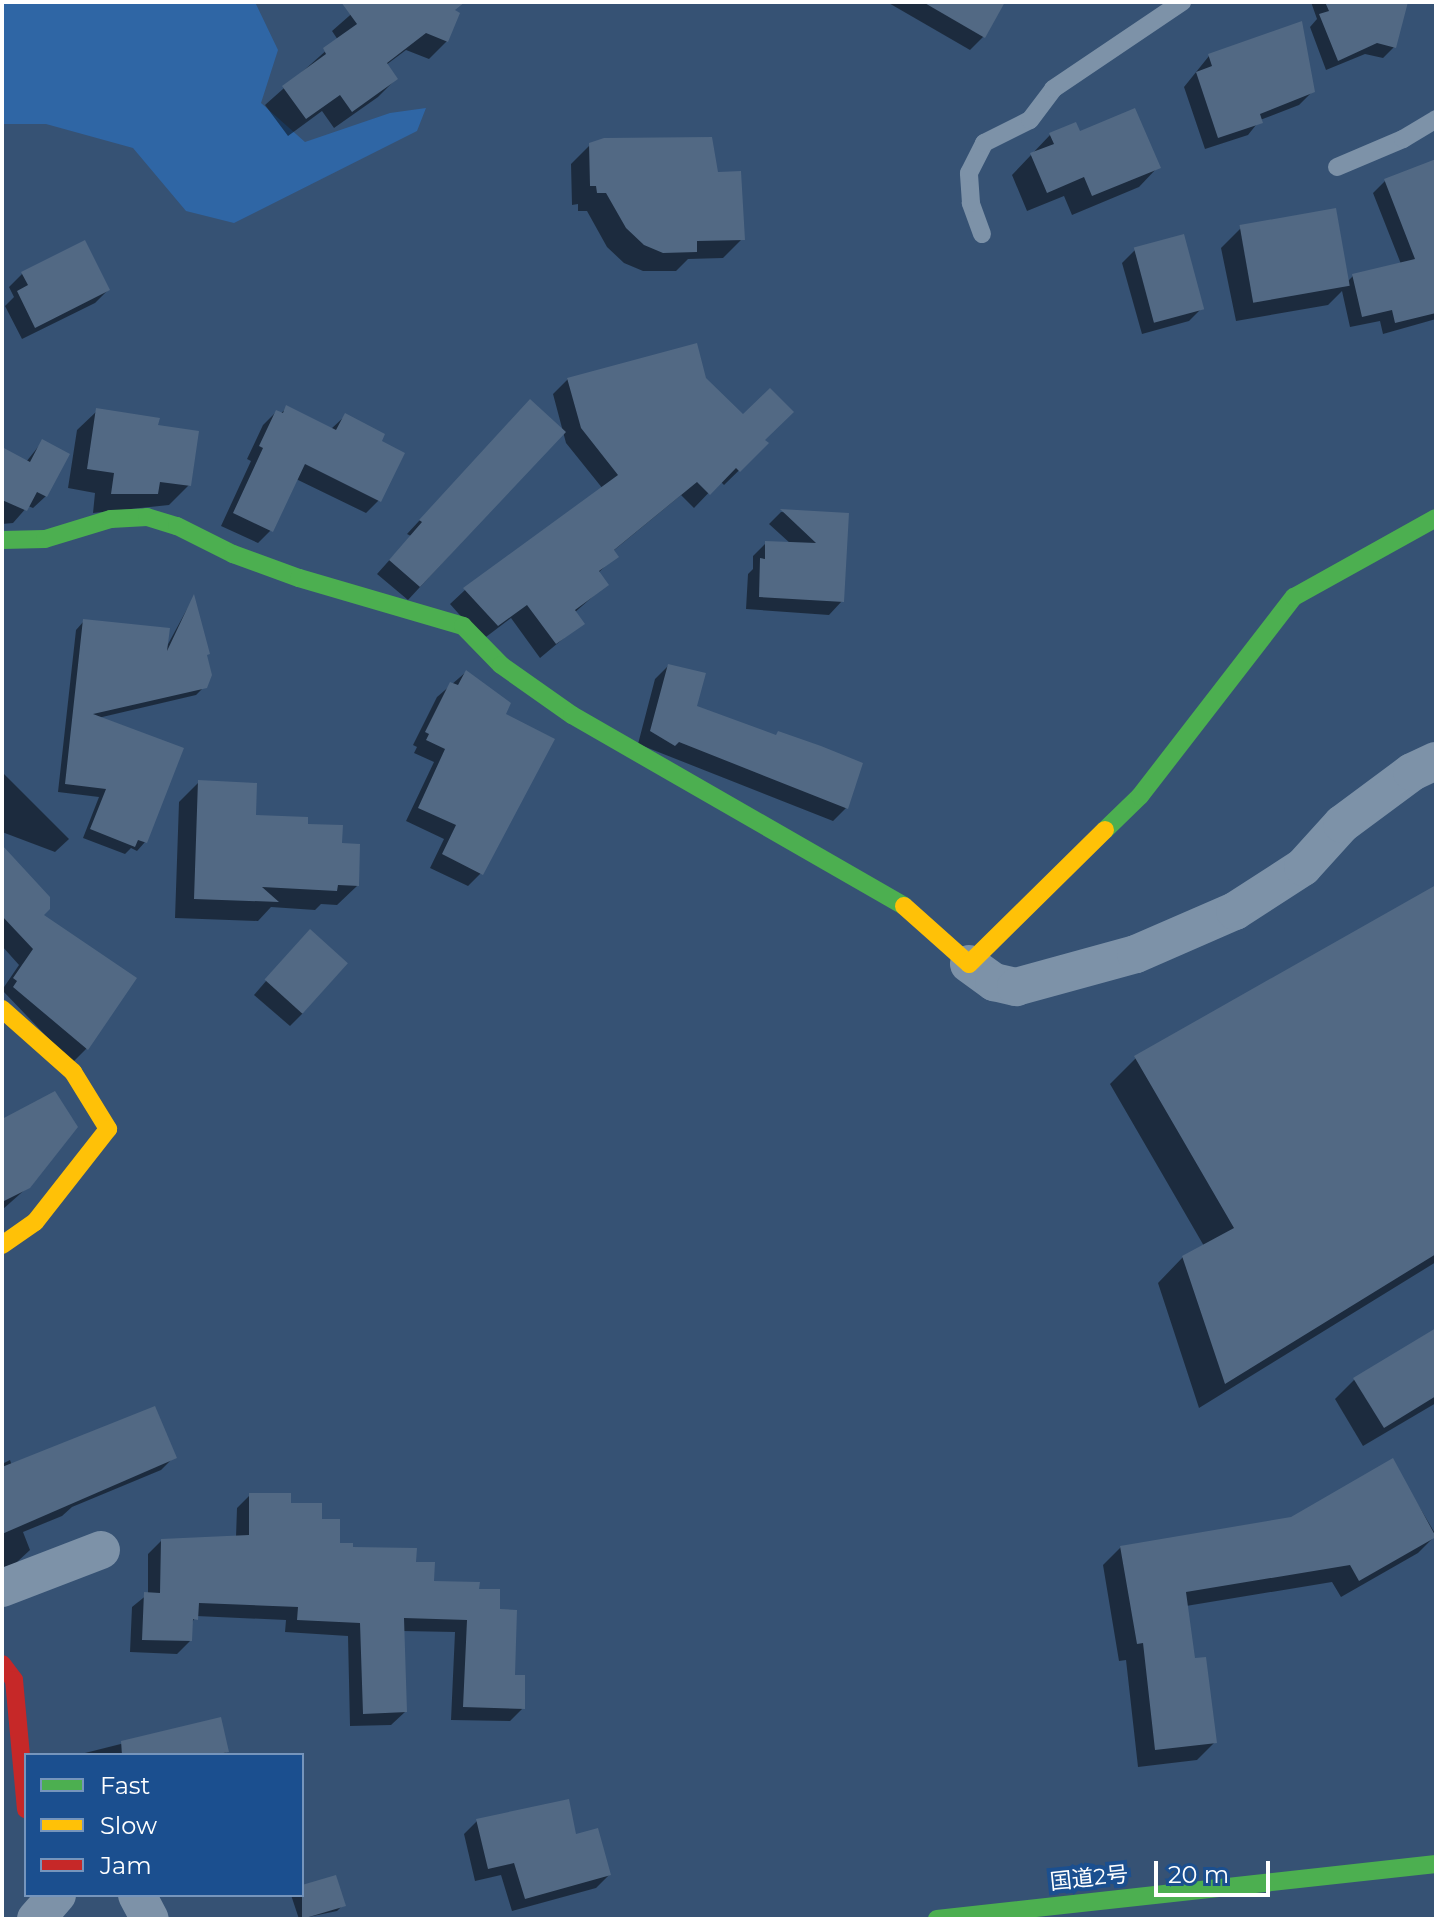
<!DOCTYPE html>
<meta charset="utf-8">
<style>
body{margin:0}
#map{position:relative;width:1438px;height:1921px;overflow:hidden;background:#365274;font-family:Montserrat,"Noto Sans JP",sans-serif}
div>[style]{position:absolute}
.green>*{inset:0;background:#2f66a5}
.shadow>*{inset:0;background:#0007}
.building>*{inset:0;background:#526984;transform-origin:0 0}
.lane>*{height:18px;margin:-9px;padding:0 9px;transform-origin:9px;border-radius:9px;background:#7d92a8}
.street>*{height:38px;margin:-19px;padding:0 19px;transform-origin:19px;border-radius:19px;background:#7d92a8}
.fast>*{height:18px;margin:-9px;padding:0 9px;transform-origin:9px;border-radius:9px;background:#4caf50}
.slow>*{height:18px;margin:-9px;padding:0 9px;transform-origin:9px;border-radius:9px;background:#ffc107}
.jam>*{height:18px;margin:-9px;padding:0 9px;transform-origin:9px;border-radius:9px;background:#c62828}
span{translate:-50% -50%;white-space:nowrap;text-align:center;line-height:1.15;-webkit-text-stroke:8px #1b4f8f;paint-order:stroke}
.street-label{font-size:22px;color:#fff}
.frame{position:absolute;inset:0;border:4px solid #fff;pointer-events:none}
.legend{position:absolute;left:24px;top:1753px;width:280px;height:144px;box-sizing:border-box;background:#1b4f8f;border:2px solid #7695bc;margin:0;padding:10px 14px;list-style:none;font-size:24px;color:#fff}
.legend li{display:flex;align-items:center;gap:16px;height:40px}
.legend b{width:40px;border:2px solid #7695bc}
.scale{position:absolute;left:1154px;top:1861px;width:116px;height:36px;box-sizing:border-box;border:4px solid #fff;border-top:0;padding-left:10px;font-size:24px;line-height:28px;white-space:nowrap;color:#fff;-webkit-text-stroke:6px #1b4f8f;paint-order:stroke}
</style>
<div id="map">
<div class="green">
<div style="clip-path:polygon(2px 2px,255px 2px,278px 50px,261px 103px,305px 142px,390px 113px,426px 108px,417px 131px,234px 223px,186px 211px,133px 148px,46px 124px,2px 124px)"></div>
</div>
<div class="shadow">
<div style="clip-path:polygon(365px 2px,429px 2px,447px 41px,429px 59px,406px 50px,386px 65px,396px 79px,378px 97px,334px 128px,322px 111px,288px 136px,265px 105px,338px 40px,332px 31px)"></div>
<div style="clip-path:polygon(887px 2px,1003px 2px,983px 37px,970px 50px)"></div>
<div style="clip-path:polygon(1311px 2px,1401px 2px,1394px 47px,1383px 58px,1365px 54px,1326px 70px,1310px 27px,1317px 19px)"></div>
<div style="clip-path:polygon(1209px 56px,1313px 91px,1299px 105px,1260px 120px,1248px 135px,1205px 149px,1184px 87px)"></div>
<div style="clip-path:polygon(1079px 134px,1158px 167px,1139px 187px,1072px 215px,1064px 196px,1027px 211px,1012px 175px,1050px 135px)"></div>
<div style="clip-path:polygon(590px 145px,717px 174px,742px 239px,723px 258px,688px 259px,676px 271px,643px 271px,624px 263px,607px 247px,587px 211px,578px 211px,578px 204px,572px 205px,571px 164px)"></div>
<div style="clip-path:polygon(1436px 161px,1436px 319px,1383px 334px,1380px 321px,1350px 327px,1342px 291px,1328px 305px,1236px 321px,1221px 248px,1241px 228px,1347px 282px,1353px 276px,1401px 264px,1373px 193px,1385px 181px)"></div>
<div style="clip-path:polygon(1135px 250px,1202px 308px,1189px 321px,1142px 334px,1122px 263px)"></div>
<div style="clip-path:polygon(22px 274px,108px 290px,95px 303px,22px 339px,5px 306px,14px 297px,9px 287px)"></div>
<div style="clip-path:polygon(568px 379px,704px 379px,766px 444px,724px 485px,720px 481px,694px 508px,681px 495px,613px 551px,616px 556px,598px 573px,606px 585px,574px 613px,582px 623px,540px 658px,511px 618px,482px 640px,450px 604px,465px 590px,603px 489px,566px 443px,553px 394px)"></div>
<div style="clip-path:polygon(287px 408px,331px 429px,345px 416px,380px 442px,379px 500px,366px 513px,296px 479px,271px 530px,258px 543px,221px 526px,251px 461px,247px 459px,263px 425px,276px 412px,280px 414px)"></div>
<div style="clip-path:polygon(97px 411px,156px 427px,189px 485px,169px 505px,93px 513px,95px 493px,68px 488px,77px 430px)"></div>
<div style="clip-path:polygon(517px 415px,563px 432px,408px 600px,377px 574px,411px 536px,407px 534px)"></div>
<div style="clip-path:polygon(42px 442px,46px 496px,33px 508px,28px 506px,13px 523px,2px 524px,2px 449px,26px 462px)"></div>
<div style="clip-path:polygon(781px 512px,847px 515px,842px 601px,829px 615px,746px 609px,748px 574px,753px 569px,753px 556px,766px 543px,791px 544px,769px 524px)"></div>
<div style="clip-path:polygon(193px 598px,205px 656px,205px 686px,196px 695px,98px 718px,145px 842px,137px 851px,131px 848px,125px 854px,83px 838px,99px 797px,58px 792px,76px 630px,84px 621px,167px 646px)"></div>
<div style="clip-path:polygon(668px 666px,695px 707px,846px 808px,833px 821px,638px 744px,655px 679px)"></div>
<div style="clip-path:polygon(466px 672px,504px 715px,481px 873px,468px 886px,430px 868px,444px 839px,406px 821px,434px 762px,414px 753px,417px 747px,413px 745px,437px 697px)"></div>
<div style="clip-path:polygon(2px 772px,69px 839px,55px 852px,2px 832px)"></div>
<div style="clip-path:polygon(199px 782px,254px 816px,306px 826px,340px 845px,357px 886px,337px 905px,321px 904px,315px 910px,271px 907px,258px 921px,175px 918px,179px 802px)"></div>
<div style="clip-path:polygon(2px 848px,41px 916px,134px 978px,86px 1049px,72px 1063px,2px 990px,19px 965px,2px 946px)"></div>
<div style="clip-path:polygon(1436px 887px,1436px 1262px,1199px 1408px,1158px 1283px,1183px 1257px,1204px 1246px,1110px 1084px,1136px 1058px)"></div>
<div style="clip-path:polygon(297px 945px,303px 1013px,290px 1026px,254px 995px)"></div>
<div style="clip-path:polygon(2px 1121px,29px 1186px,2px 1210px)"></div>
<div style="clip-path:polygon(1436px 1331px,1436px 1403px,1363px 1446px,1335px 1399px,1354px 1380px)"></div>
<div style="clip-path:polygon(174px 1457px,161px 1470px,72px 1507px,62px 1516px,23px 1532px,30px 1550px,16px 1563px,2px 1568px,2px 1464px,10px 1460px,12px 1466px)"></div>
<div style="clip-path:polygon(1392px 1461px,1436px 1535px,1418px 1553px,1341px 1597px,1332px 1582px,1186px 1606px,1193px 1660px,1215px 1742px,1197px 1760px,1138px 1767px,1126px 1660px,1119px 1661px,1103px 1565px,1121px 1547px,1292px 1519px)"></div>
<div style="clip-path:polygon(250px 1495px,289px 1505px,320px 1521px,338px 1545px,414px 1564px,432px 1583px,477px 1590px,498px 1611px,523px 1708px,510px 1721px,451px 1720px,455px 1632px,402px 1631px,405px 1712px,391px 1725px,350px 1726px,348px 1636px,285px 1632px,286px 1620px,196px 1616px,191px 1624px,190px 1641px,177px 1654px,130px 1652px,132px 1607px,148px 1594px,148px 1554px,161px 1541px,236px 1537px,237px 1508px)"></div>
<div style="clip-path:polygon(220px 1719px,227px 1751px,223px 1755px,77px 1755px)"></div>
<div style="clip-path:polygon(477px 1821px,575px 1836px,609px 1875px,596px 1888px,512px 1911px,501px 1875px,475px 1881px,464px 1834px)"></div>
<div style="clip-path:polygon(302px 1887px,343px 1905px,337px 1911px,299px 1919px,291px 1895px,302px 1895px)"></div>
</div>
<div class="building">
<div style="clip-path:polygon(341px 2px,465px 2px,455px 10px,460px 13px,448px 42px,426px 33px,387px 63px,398px 79px,352px 112px,340px 95px,306px 119px,282px 86px,326px 54px,323px 48px,357px 24px)"></div>
<div style="clip-path:polygon(923px 2px,1005px 2px,985px 38px)"></div>
<div style="clip-path:polygon(1325px 2px,1408px 2px,1396px 48px,1377px 43px,1338px 61px,1319px 14px,1329px 11px)"></div>
<div style="clip-path:polygon(1302px 21px,1315px 92px,1260px 114px,1263px 123px,1218px 138px,1196px 72px,1212px 66px,1208px 54px)"></div>
<div style="clip-path:polygon(1135px 108px,1161px 168px,1092px 196px,1084px 177px,1047px 193px,1030px 153px,1054px 144px,1049px 133px,1076px 122px,1080px 131px)"></div>
<div style="clip-path:polygon(712px 137px,718px 172px,741px 171px,745px 240px,697px 241px,697px 252px,663px 253px,644px 245px,626px 228px,606px 193px,597px 193px,596px 186px,590px 186px,589px 143px,604px 138px)"></div>
<div style="clip-path:polygon(1436px 159px,1436px 313px,1395px 323px,1392px 310px,1362px 317px,1352px 274px,1415px 259px,1384px 179px)"></div>
<div style="left:1336px;top:208px;width:79px;height:98px;rotate:80deg"></div>
<div style="left:1184px;top:234px;width:78px;height:52px;rotate:75deg"></div>
<div style="clip-path:polygon(85px 240px,110px 290px,35px 328px,17px 291px,28px 285px,21px 272px)"></div>
<div style="clip-path:polygon(697px 343px,706px 378px,743px 414px,770px 388px,794px 412px,765px 440px,769px 443px,740px 472px,736px 468px,710px 495px,697px 482px,614px 550px,619px 557px,599px 571px,609px 585px,575px 610px,585px 624px,556px 644px,527px 605px,498px 626px,463px 588px,618px 475px,581px 428px,567px 378px)"></div>
<div style="clip-path:polygon(530px 399px,566px 432px,420px 587px,389px 560px,422px 522px,419px 520px)"></div>
<div style="clip-path:polygon(286px 405px,336px 430px,345px 413px,385px 434px,382px 441px,405px 453px,381px 502px,305px 464px,273px 532px,233px 513px,263px 448px,259px 446px,276px 410px,283px 413px)"></div>
<div style="clip-path:polygon(96px 408px,160px 418px,158px 425px,199px 431px,191px 486px,160px 482px,158px 494px,111px 494px,114px 473px,87px 469px)"></div>
<div style="clip-path:polygon(42px 439px,70px 454px,47px 497px,37px 492px,27px 511px,2px 500px,2px 447px,30px 462px)"></div>
<div style="clip-path:polygon(780px 509px,849px 513px,844px 602px,759px 597px,760px 558px,765px 559px,765px 541px,816px 543px)"></div>
<div style="clip-path:polygon(194px 594px,210px 654px,207px 655px,212px 675px,207px 688px,93px 714px,184px 748px,147px 843px,138px 840px,135px 847px,90px 829px,106px 789px,65px 784px,83px 619px,170px 628px,167px 651px)"></div>
<div style="clip-path:polygon(668px 664px,706px 673px,697px 706px,776px 735px,778px 731px,821px 746px,863px 763px,848px 809px,679px 742px,675px 746px,650px 731px)"></div>
<div style="clip-path:polygon(466px 670px,511px 703px,506px 714px,555px 739px,483px 875px,442px 854px,456px 825px,418px 808px,445px 749px,426px 740px,429px 734px,425px 732px,450px 682px,458px 685px)"></div>
<div style="clip-path:polygon(198px 780px,257px 783px,256px 815px,308px 817px,308px 824px,343px 825px,342px 843px,360px 844px,359px 886px,338px 885px,337px 891px,262px 887px,279px 902px,194px 899px)"></div>
<div style="clip-path:polygon(2px 845px,50px 897px,50px 909px,44px 915px,137px 978px,88px 1050px,13px 987px,17px 981px,13px 978px,33px 949px,2px 916px)"></div>
<div style="clip-path:polygon(1436px 885px,1436px 1254px,1225px 1384px,1182px 1256px,1234px 1228px,1134px 1056px)"></div>
<div style="left:310px;top:929px;width:51px;height:68px;rotate:42deg"></div>
<div style="clip-path:polygon(55px 1091px,78px 1127px,30px 1188px,2px 1202px,2px 1119px)"></div>
<div style="clip-path:polygon(1436px 1328px,1436px 1396px,1384px 1428px,1353px 1378px)"></div>
<div style="clip-path:polygon(155px 1406px,177px 1458px,2px 1534px,2px 1467px)"></div>
<div style="clip-path:polygon(1393px 1458px,1436px 1537px,1359px 1581px,1350px 1565px,1186px 1592px,1195px 1658px,1206px 1657px,1217px 1743px,1155px 1750px,1143px 1643px,1137px 1644px,1120px 1546px,1291px 1517px)"></div>
<div style="clip-path:polygon(249px 1493px,291px 1493px,291px 1503px,322px 1503px,322px 1519px,340px 1519px,340px 1543px,353px 1543px,353px 1547px,417px 1548px,416px 1562px,435px 1562px,434px 1581px,480px 1582px,479px 1589px,500px 1589px,500px 1609px,517px 1610px,515px 1675px,525px 1675px,525px 1709px,463px 1707px,467px 1620px,404px 1618px,407px 1712px,363px 1714px,360px 1623px,297px 1620px,298px 1607px,199px 1603px,198px 1620px,193px 1619px,192px 1641px,142px 1640px,144px 1592px,160px 1593px,161px 1539px,249px 1535px)"></div>
<div style="clip-path:polygon(221px 1717px,229px 1752px,213px 1755px,122px 1755px,121px 1741px)"></div>
<div style="clip-path:polygon(569px 1799px,576px 1834px,598px 1828px,611px 1875px,525px 1899px,514px 1863px,488px 1869px,476px 1819px)"></div>
<div style="clip-path:polygon(336px 1875px,346px 1906px,302px 1919px,302px 1885px)"></div>
</div>
<div class="lane">
<div style="left:1337px;top:167px;width:72px;rotate:-23deg"></div>
<div style="left:1403px;top:139px;width:39px;rotate:-31deg"></div>
<div style="left:982px;top:234px;width:33px;rotate:-110deg"></div>
<div style="left:971px;top:203px;width:30px;rotate:-94deg"></div>
<div style="left:969px;top:173px;width:34px;rotate:-63deg"></div>
<div style="left:984px;top:143px;width:51px;rotate:-26.6deg"></div>
<div style="left:1030px;top:120px;width:39px;rotate:-53deg"></div>
<div style="left:1053px;top:89px;width:156px;rotate:-34deg"></div>
</div>
<div class="street">
<div style="left:969px;top:964px;width:31px;rotate:36deg"></div>
<div style="left:994px;top:982px;width:23px;rotate:13deg"></div>
<div style="left:1016px;top:987px;width:124px;rotate:-15.4deg"></div>
<div style="left:1136px;top:954px;width:108px;rotate:-23.5deg"></div>
<div style="left:1235px;top:911px;width:81px;rotate:-32.9deg"></div>
<div style="left:1303px;top:867px;width:58px;rotate:-47.8deg"></div>
<div style="left:1342px;top:824px;width:87px;rotate:-36.6deg"></div>
<div style="left:1412px;top:772px;width:26px;rotate:-25deg"></div>
<div style="left:2px;top:1588px;width:106px;rotate:-21deg"></div>
<div style="left:137px;top:1895px;width:27px;rotate:62deg"></div>
<div style="left:36px;top:1919px;width:32px;rotate:-49deg"></div>
</div>
<div class="fast">
<div style="left:2px;top:540px;width:43px;rotate:-1.3deg"></div>
<div style="left:45px;top:539px;width:69px;rotate:-16.9deg"></div>
<div style="left:111px;top:519px;width:36px;rotate:-3deg"></div>
<div style="left:147px;top:517px;width:31px;rotate:17deg"></div>
<div style="left:177px;top:526px;width:63px;rotate:26.6deg"></div>
<div style="left:233px;top:554px;width:70px;rotate:20deg"></div>
<div style="left:299px;top:578px;width:171px;rotate:16.3deg"></div>
<div style="left:463px;top:626px;width:54px;rotate:45.7deg"></div>
<div style="left:501px;top:665px;width:87px;rotate:35.2deg"></div>
<div style="left:572px;top:715px;width:383px;rotate:29.9deg"></div>
<div style="left:1105px;top:830px;width:49px;rotate:-44.2deg"></div>
<div style="left:1140px;top:796px;width:252px;rotate:-52.3deg"></div>
<div style="left:1294px;top:597px;width:162px;rotate:-29.1deg"></div>
<div style="left:937px;top:1919px;width:502px;rotate:-6.29deg"></div>
</div>
<div class="slow">
<div style="left:904px;top:906px;width:87px;rotate:41.7deg"></div>
<div style="left:969px;top:964px;width:191px;rotate:-44.6deg"></div>
<div style="left:2px;top:1009px;width:95px;rotate:41.6deg"></div>
<div style="left:73px;top:1072px;width:67px;rotate:58.4deg"></div>
<div style="left:108px;top:1129px;width:118px;rotate:128.1deg"></div>
<div style="left:35px;top:1222px;width:40px;rotate:145.1deg"></div>
</div>
<div class="jam">
<div style="left:2px;top:1664px;width:20px;rotate:53deg"></div>
<div style="left:14px;top:1680px;width:130px;rotate:84.7deg"></div>
</div>
<div class="street-label">
<span style="left:1089px;top:1878px;rotate:-6deg">国道2号</span>
</div>
<div class="frame"></div>
<ul class="legend">
<li><b style="height:10px;background:#4caf50"></b>Fast</li>
<li><b style="height:10px;background:#ffc107"></b>Slow</li>
<li><b style="height:10px;background:#c62828"></b>Jam</li>
</ul>
<div class="scale">20 m</div>
</div>
